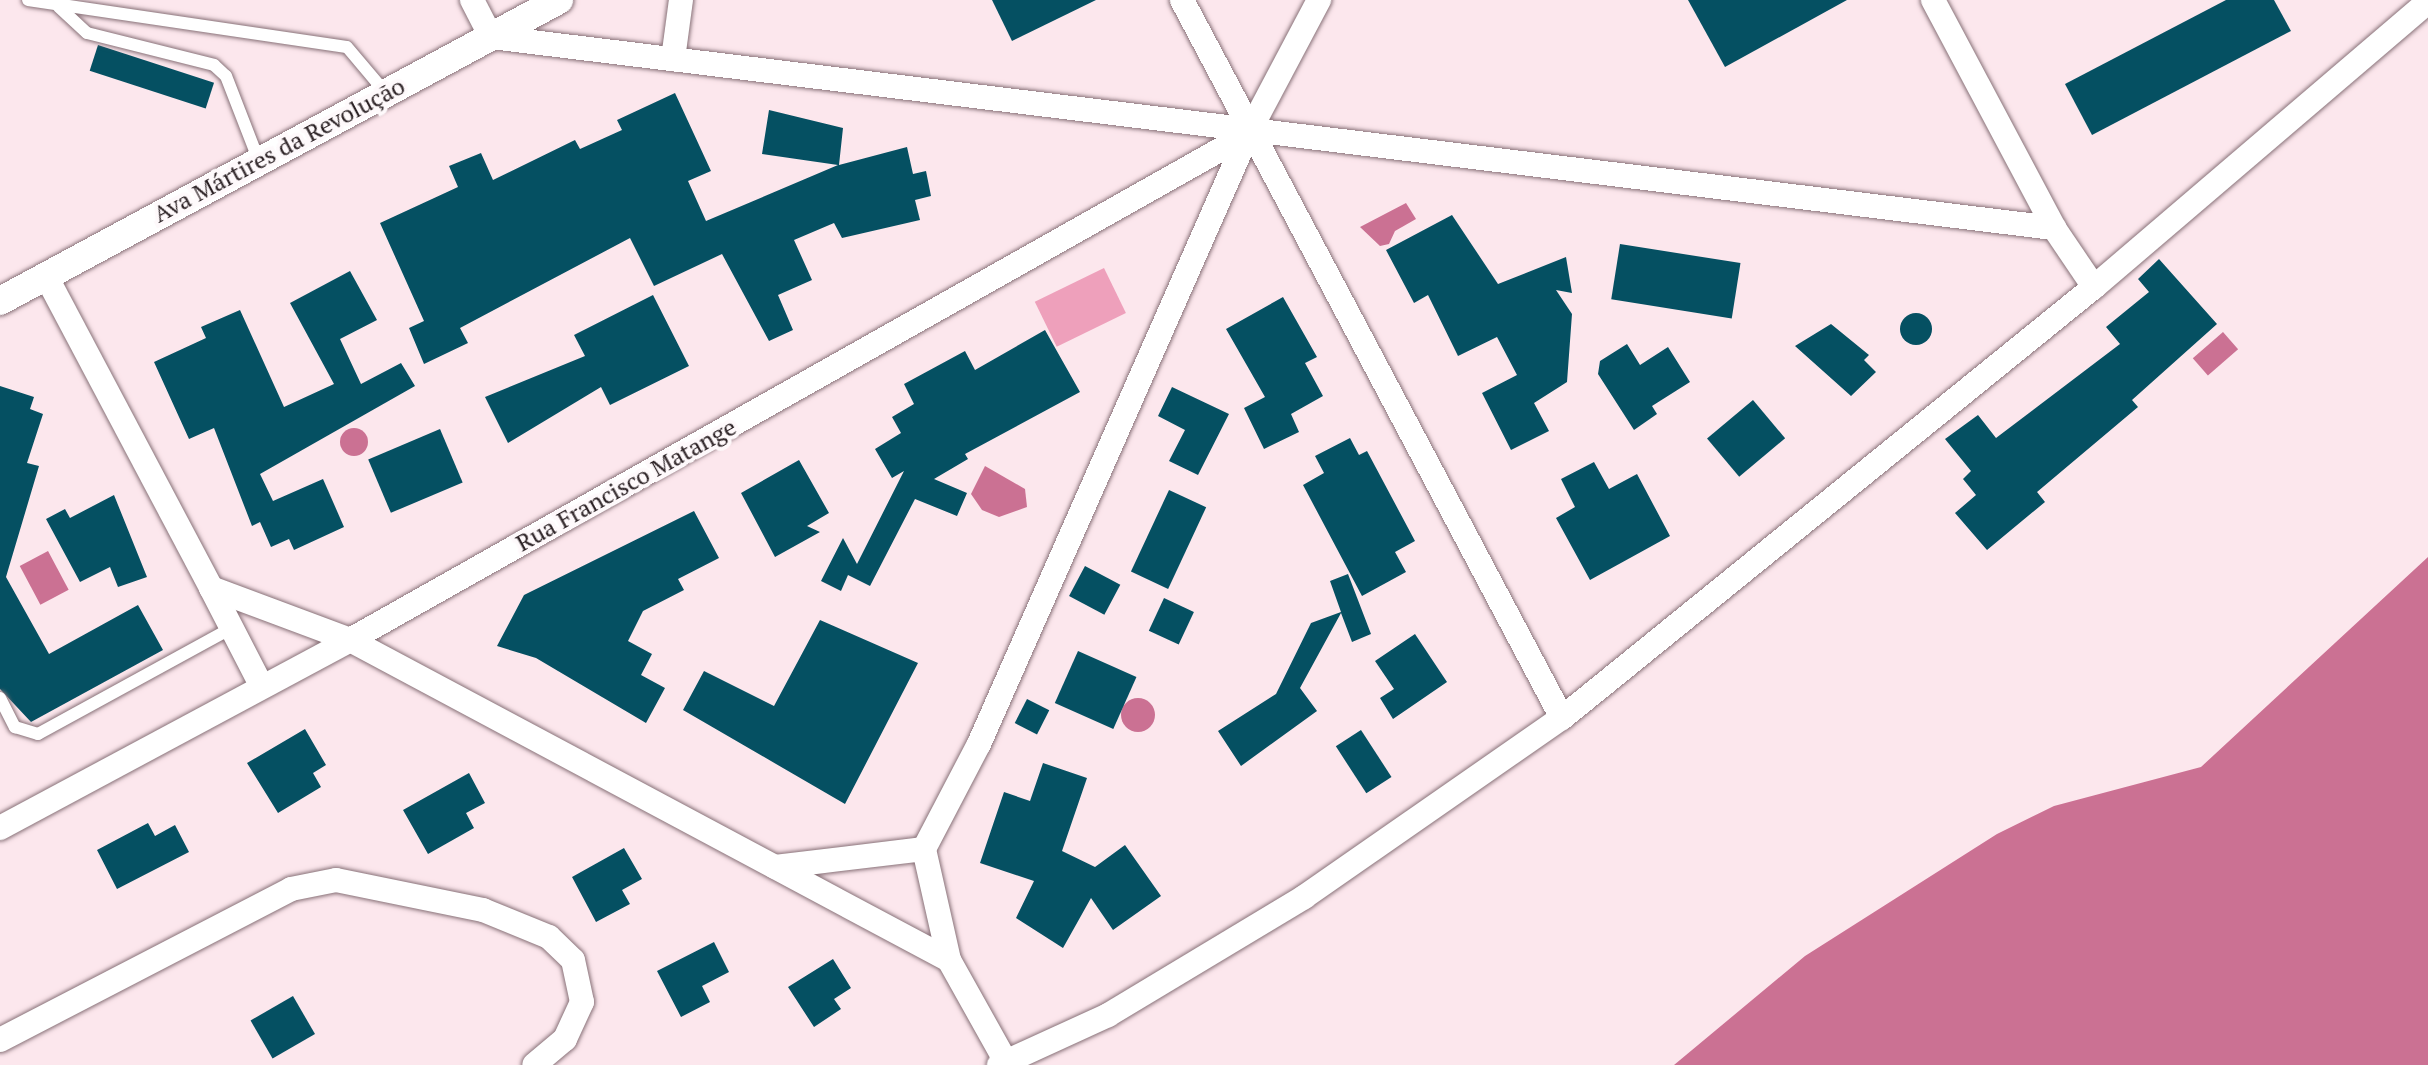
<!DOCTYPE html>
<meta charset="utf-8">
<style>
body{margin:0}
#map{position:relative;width:2428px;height:1065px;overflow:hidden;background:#fce7ed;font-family:"PT Serif",serif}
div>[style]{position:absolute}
.green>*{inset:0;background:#eea0bb;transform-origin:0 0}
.water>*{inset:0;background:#cb7193;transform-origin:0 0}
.round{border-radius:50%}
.building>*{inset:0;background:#055062;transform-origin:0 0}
.roads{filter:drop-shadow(0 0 2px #887178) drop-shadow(0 0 2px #887178)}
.service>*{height:12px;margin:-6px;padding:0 6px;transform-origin:6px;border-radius:6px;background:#fff}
.minor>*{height:24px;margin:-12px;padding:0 12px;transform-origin:12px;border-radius:12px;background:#fff}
.tertiary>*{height:28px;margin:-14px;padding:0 14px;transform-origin:14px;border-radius:14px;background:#fff}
span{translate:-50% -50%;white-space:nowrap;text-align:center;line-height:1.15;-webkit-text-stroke:8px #fef9fb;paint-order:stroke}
.street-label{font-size:24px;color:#2b2124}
</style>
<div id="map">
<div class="green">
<div style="left:1104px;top:268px;width:50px;height:77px;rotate:64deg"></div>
</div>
<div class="water">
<div style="clip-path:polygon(1406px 203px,1416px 219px,1395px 231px,1389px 244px,1380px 246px,1360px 227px)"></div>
<div style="left:2223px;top:332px;width:23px;height:40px;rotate:49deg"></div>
<div class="round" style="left:340px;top:428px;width:28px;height:28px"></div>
<div style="clip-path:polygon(985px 466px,1025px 489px,1027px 507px,999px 517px,982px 510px,971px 494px)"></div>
<div style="left:48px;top:551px;width:44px;height:32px;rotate:62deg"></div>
<div style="clip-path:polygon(2428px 557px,2428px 1065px,1674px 1065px,1805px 956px,1997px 834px,2054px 806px,2201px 767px)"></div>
<div class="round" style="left:1121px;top:698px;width:34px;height:34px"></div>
</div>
<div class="building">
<div style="clip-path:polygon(992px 0,1096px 0,1012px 41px)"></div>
<div style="clip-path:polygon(1688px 0,1847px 0,1725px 67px)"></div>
<div style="clip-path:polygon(2226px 0,2274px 0,2291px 31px,2092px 135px,2065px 84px)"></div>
<div style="left:98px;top:45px;width:122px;height:27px;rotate:18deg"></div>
<div style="clip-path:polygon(675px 93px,711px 171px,688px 181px,706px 221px,838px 165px,762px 154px,769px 110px,843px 128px,839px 165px,907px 147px,913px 174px,926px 171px,931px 196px,915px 200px,920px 220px,842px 238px,834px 223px,794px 240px,812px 280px,778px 295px,793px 330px,769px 341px,722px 254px,654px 286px,630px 238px,460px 328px,468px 343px,424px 364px,409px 328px,424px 321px,380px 223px,458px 187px,449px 166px,481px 153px,493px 180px,575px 140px,580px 149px,622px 130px,617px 120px)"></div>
<div style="clip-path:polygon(1452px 215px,1498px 284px,1566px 257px,1572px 293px,1556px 290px,1572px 314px,1567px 382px,1534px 403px,1549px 431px,1511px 450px,1482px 393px,1517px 375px,1497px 337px,1458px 356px,1428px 295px,1414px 303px,1386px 250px)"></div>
<div style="left:1620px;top:244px;width:122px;height:56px;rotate:9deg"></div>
<div style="clip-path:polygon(2159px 259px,2217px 324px,2132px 400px,2138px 407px,2037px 492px,2045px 502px,1987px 550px,1955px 513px,1976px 495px,1963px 479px,1971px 471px,1945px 439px,1978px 415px,1996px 438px,2120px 344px,2106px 327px,2149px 292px,2138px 279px)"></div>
<div style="clip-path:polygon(350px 271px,377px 320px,340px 339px,361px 384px,401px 363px,415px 386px,260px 474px,273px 501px,323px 479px,344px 527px,294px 550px,289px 539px,271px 547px,260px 522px,252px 526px,214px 428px,189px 439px,154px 362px,206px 338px,201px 327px,240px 310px,284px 407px,334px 384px,290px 303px)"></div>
<div style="clip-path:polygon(653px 295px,689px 366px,610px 405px,601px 387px,508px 443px,485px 397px,585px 356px,574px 335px)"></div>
<div style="clip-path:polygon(1283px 297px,1317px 357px,1305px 363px,1323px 396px,1291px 414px,1299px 432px,1264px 449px,1244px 408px,1265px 397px,1226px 329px)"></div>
<div class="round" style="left:1900px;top:313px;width:32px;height:32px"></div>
<div style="clip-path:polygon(1831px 324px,1869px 355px,1864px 360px,1876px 372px,1851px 396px,1795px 346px)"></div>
<div style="clip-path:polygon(1045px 330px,1080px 392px,965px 454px,968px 459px,934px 479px,967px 493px,957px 516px,915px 499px,870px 586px,848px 575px,841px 591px,821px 581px,843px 538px,857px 564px,904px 471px,892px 478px,875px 449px,901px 433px,892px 417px,914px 404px,904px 384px,965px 351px,975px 370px)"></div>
<div style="clip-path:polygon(1627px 344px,1640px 365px,1668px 347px,1690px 382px,1652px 406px,1657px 414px,1634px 430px,1598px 374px,1600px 361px)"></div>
<div style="clip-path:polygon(0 386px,34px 397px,30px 409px,43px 414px,27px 463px,39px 466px,6px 577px,49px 654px,138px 605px,163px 650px,31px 722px,0 689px)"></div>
<div style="clip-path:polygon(1172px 387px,1229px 414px,1198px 475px,1169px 461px,1185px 430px,1158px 416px)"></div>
<div style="left:1753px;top:400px;width:50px;height:60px;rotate:50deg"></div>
<div style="left:440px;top:429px;width:58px;height:78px;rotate:67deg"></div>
<div style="clip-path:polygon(1350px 438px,1359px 455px,1367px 451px,1415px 541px,1395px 552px,1406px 572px,1362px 596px,1303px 485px,1324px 473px,1315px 456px)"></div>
<div style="clip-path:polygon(799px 460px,829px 513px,807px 526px,820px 532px,775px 557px,741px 493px)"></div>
<div style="clip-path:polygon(1594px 462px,1609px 489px,1637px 474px,1670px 536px,1590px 580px,1556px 518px,1575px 507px,1561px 479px)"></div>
<div style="left:1169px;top:490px;width:41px;height:90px;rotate:25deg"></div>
<div style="clip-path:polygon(114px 495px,147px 577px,118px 587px,110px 567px,80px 582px,46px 519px,65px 509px,70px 518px)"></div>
<div style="clip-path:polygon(694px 511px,719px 558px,678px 579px,684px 590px,643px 611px,628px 641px,652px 654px,641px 675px,665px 688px,646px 723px,536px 658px,497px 646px,524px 595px)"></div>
<div style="left:1085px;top:566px;width:40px;height:34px;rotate:28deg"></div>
<div style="clip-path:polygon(1348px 574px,1371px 634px,1352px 642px,1341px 613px,1300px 688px,1317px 711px,1241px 766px,1218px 731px,1276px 694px,1311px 623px,1341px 612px,1330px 581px)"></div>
<div style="left:1164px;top:598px;width:33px;height:36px;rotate:25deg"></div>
<div style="clip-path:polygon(820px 620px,918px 663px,845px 804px,683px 710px,704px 671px,774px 706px)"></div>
<div style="clip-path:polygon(1415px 634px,1447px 682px,1393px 719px,1380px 698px,1394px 689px,1375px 661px)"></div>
<div style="left:1078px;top:651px;width:64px;height:57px;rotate:24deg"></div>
<div style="left:1027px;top:699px;width:25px;height:27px;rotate:27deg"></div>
<div style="clip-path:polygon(305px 729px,326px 765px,313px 773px,321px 787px,278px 813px,247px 763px)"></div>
<div style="left:1361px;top:730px;width:56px;height:30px;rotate:57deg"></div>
<div style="clip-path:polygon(1043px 763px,1087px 778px,1062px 851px,1095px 867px,1125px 845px,1161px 896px,1113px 930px,1091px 898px,1063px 948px,1016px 918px,1034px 881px,980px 863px,1004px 792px,1030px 801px)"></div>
<div style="clip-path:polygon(469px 773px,485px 803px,466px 813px,474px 828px,428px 854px,403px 810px)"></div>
<div style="clip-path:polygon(148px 823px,155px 836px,175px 825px,189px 852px,117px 889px,97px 850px)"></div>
<div style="clip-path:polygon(624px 848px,642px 879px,622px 890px,630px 904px,596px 922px,572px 877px)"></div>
<div style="clip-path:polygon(714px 942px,729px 972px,702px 986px,710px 1002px,681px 1017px,657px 971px)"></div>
<div style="clip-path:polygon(833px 959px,851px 988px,834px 999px,841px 1009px,814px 1027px,788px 987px)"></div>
<div style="left:293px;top:996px;width:44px;height:49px;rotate:60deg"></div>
</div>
<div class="roads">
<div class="service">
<div style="left:28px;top:0;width:322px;rotate:8.4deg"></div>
<div style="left:347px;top:47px;width:59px;rotate:49.8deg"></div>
<div style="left:59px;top:7px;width:38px;rotate:43deg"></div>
<div style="left:87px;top:33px;width:131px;rotate:14.1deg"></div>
<div style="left:214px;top:65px;width:16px;rotate:43deg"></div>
<div style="left:226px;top:76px;width:91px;rotate:68.8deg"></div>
<div style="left:0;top:698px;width:33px;rotate:63deg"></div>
<div style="left:15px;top:727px;width:24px;rotate:17deg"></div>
<div style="left:38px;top:734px;width:221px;rotate:-28.7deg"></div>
</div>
<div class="minor">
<div style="left:472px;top:0;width:42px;rotate:62.8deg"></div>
<div style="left:491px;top:37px;width:1575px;rotate:6.97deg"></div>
<div style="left:1182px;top:0;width:812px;rotate:62.11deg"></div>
<div style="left:1933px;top:0;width:258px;rotate:62deg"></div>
<div style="left:2054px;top:228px;width:71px;rotate:55.9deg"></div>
<div style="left:673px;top:59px;width:60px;rotate:-82.3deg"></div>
<div style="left:46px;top:276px;width:353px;rotate:62.1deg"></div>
<div style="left:211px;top:588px;width:148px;rotate:20.5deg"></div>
<div style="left:350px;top:640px;width:679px;rotate:28.11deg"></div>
<div style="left:211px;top:588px;width:111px;rotate:62.7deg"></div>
<div style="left:0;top:828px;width:397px;rotate:-28.2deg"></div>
<div style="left:350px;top:640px;width:1031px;rotate:-29.4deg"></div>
<div style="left:775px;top:867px;width:150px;rotate:-6.9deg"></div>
<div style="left:0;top:1040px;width:328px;rotate:-27.4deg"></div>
<div style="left:291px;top:889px;width:46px;rotate:-11.3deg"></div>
<div style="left:336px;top:880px;width:150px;rotate:11.5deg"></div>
<div style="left:483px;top:910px;width:71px;rotate:22.2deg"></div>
<div style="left:549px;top:937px;width:33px;rotate:44deg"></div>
<div style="left:573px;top:960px;width:43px;rotate:77.9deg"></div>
<div style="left:582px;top:1002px;width:41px;rotate:114.7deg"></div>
<div style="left:565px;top:1039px;width:40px;rotate:140deg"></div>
<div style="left:1006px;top:1062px;width:117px;rotate:-119.2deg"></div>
<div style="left:949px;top:960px;width:114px;rotate:-102.7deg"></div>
<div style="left:924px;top:849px;width:119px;rotate:-62.4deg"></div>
<div style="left:979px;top:744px;width:667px;rotate:-66.2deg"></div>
<div style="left:1248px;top:134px;width:152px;rotate:-62.1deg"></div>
<div style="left:999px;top:1065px;width:120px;rotate:-24.6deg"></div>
<div style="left:1108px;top:1015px;width:229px;rotate:-31deg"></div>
<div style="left:1304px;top:897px;width:314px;rotate:-34.8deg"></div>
<div style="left:1562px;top:718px;width:685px;rotate:-39.01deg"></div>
<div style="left:2094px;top:287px;width:439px;rotate:-40.5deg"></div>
</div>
<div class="tertiary">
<div style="left:0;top:301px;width:635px;rotate:-28.3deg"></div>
</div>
</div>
<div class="street-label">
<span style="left:279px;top:150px;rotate:-28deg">Ava Mártires da Revolução</span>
<span style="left:626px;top:485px;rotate:-29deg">Rua Francisco Matange</span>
</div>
</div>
